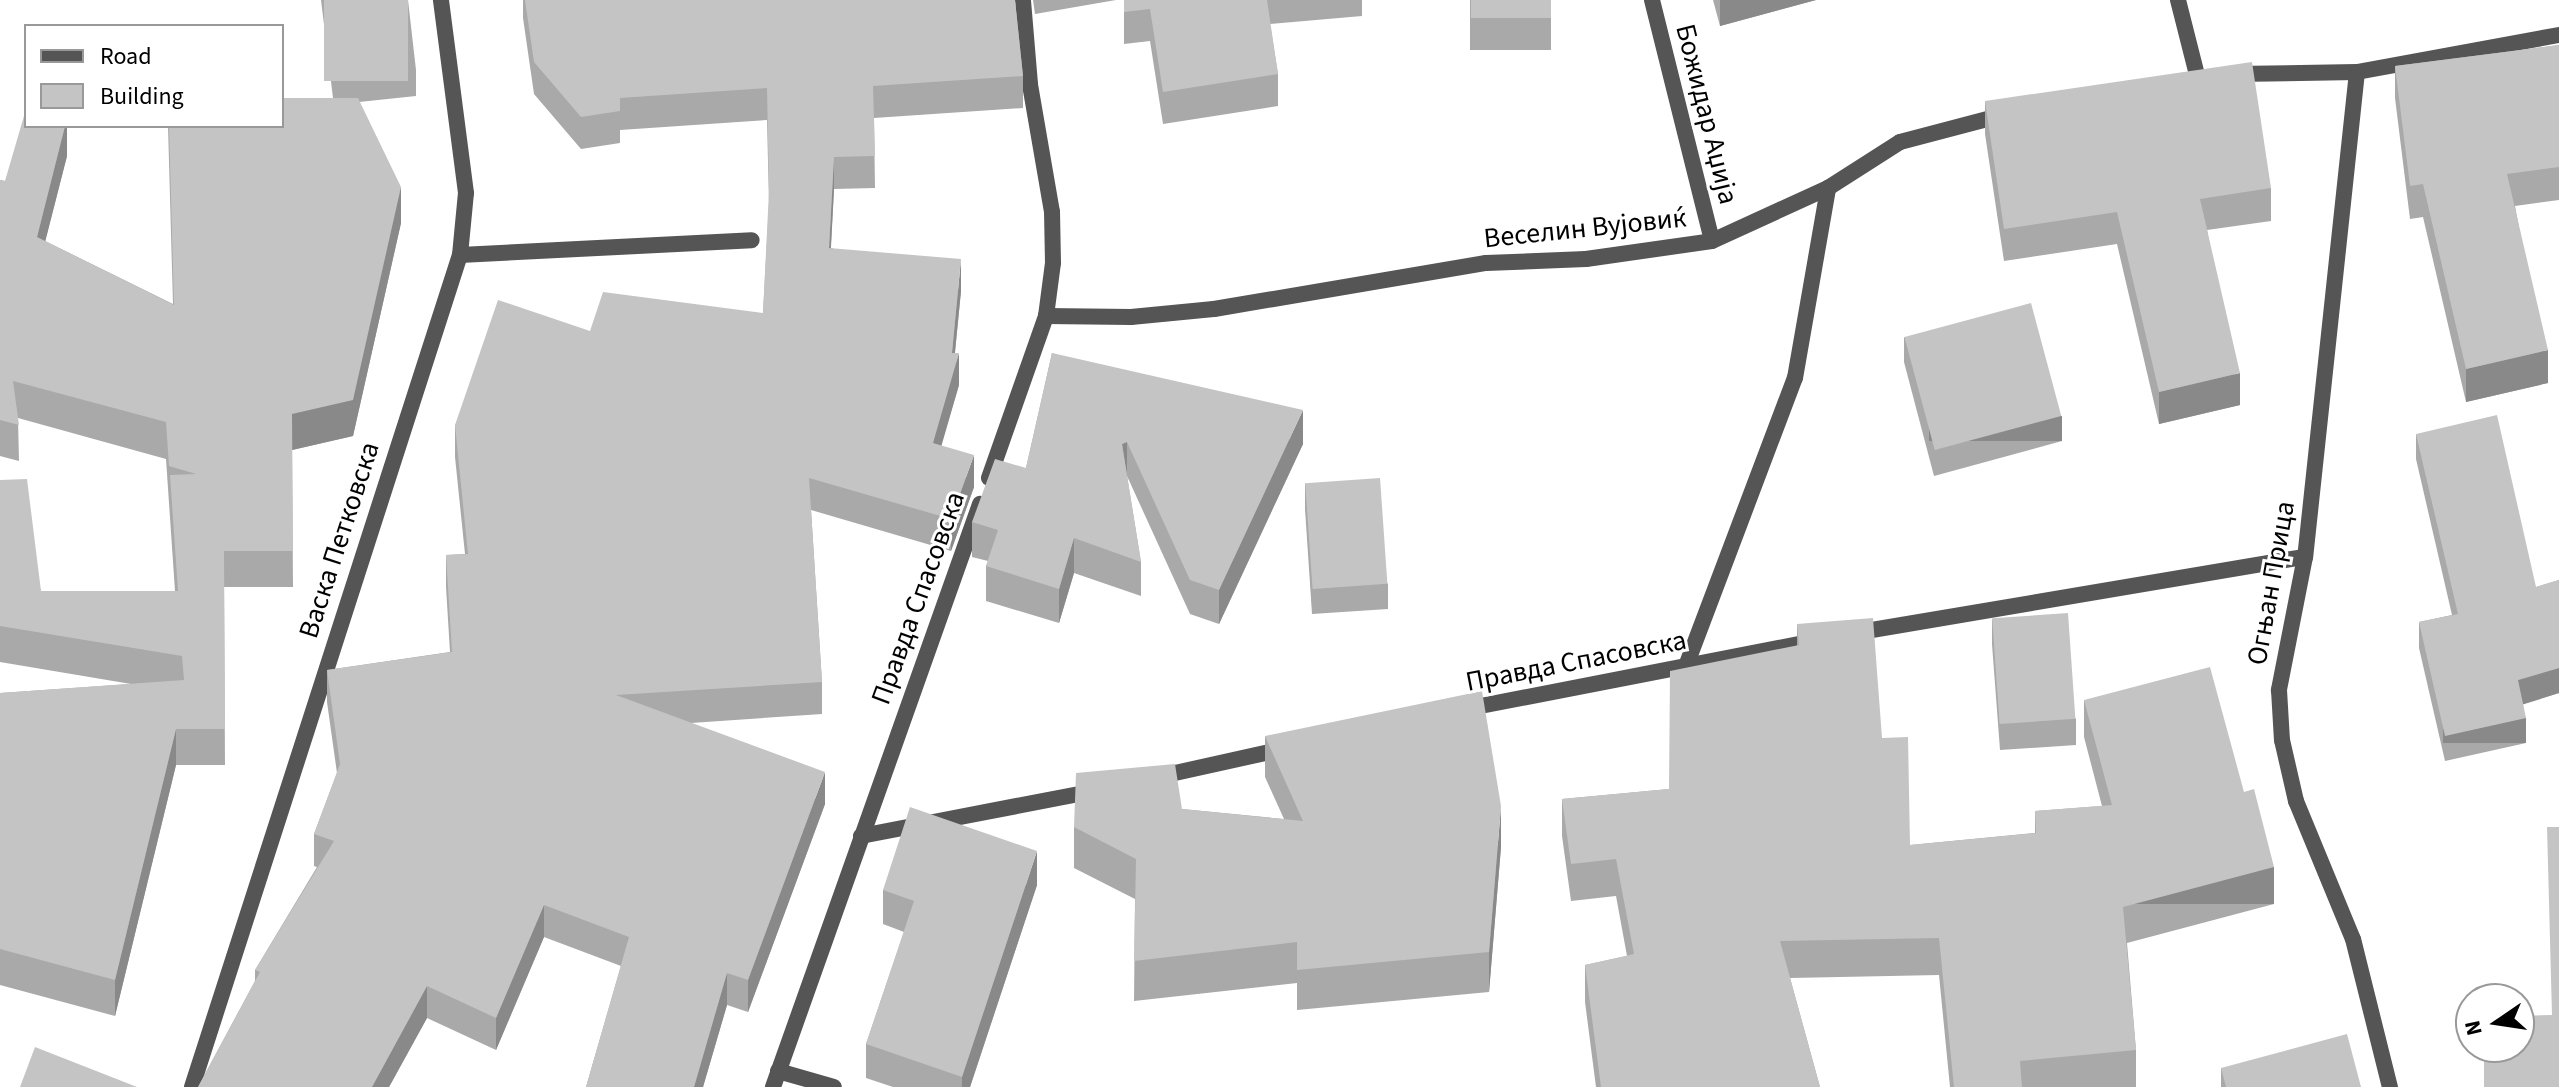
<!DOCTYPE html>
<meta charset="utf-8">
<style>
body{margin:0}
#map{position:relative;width:2559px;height:1087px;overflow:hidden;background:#fff;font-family:"Source Sans 3",sans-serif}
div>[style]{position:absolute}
.street>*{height:16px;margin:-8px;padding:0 8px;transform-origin:8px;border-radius:8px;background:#555}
.wall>*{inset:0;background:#a9a9a9;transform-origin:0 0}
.shaded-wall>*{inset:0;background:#898989;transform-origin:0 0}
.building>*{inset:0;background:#c4c4c4;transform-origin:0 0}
span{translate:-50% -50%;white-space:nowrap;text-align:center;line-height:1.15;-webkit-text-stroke:6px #fff;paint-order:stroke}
.street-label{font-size:28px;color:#000}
.legend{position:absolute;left:24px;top:24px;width:260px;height:104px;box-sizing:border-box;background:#fff;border:2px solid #999;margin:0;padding:10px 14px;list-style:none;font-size:24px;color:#000}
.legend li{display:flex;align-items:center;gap:16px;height:40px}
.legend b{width:40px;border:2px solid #999}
.north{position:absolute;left:2455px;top:983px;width:80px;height:80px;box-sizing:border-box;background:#fff;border:2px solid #999;border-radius:50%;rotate:257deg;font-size:22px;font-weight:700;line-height:32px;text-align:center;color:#000}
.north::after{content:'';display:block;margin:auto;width:28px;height:36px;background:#000;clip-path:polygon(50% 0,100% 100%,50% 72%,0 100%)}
</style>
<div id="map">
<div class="street">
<div style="left:1652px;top:0;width:248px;rotate:76deg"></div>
<div style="left:2178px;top:0;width:77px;rotate:75.8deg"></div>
<div style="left:2357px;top:72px;width:488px;rotate:96.1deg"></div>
<div style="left:2305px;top:557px;width:136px;rotate:101.1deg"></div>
<div style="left:2279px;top:690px;width:50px;rotate:86.6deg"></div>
<div style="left:2282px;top:740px;width:63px;rotate:77.1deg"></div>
<div style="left:2296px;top:801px;width:149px;rotate:67.6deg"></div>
<div style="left:2353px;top:939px;width:153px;rotate:76deg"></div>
<div style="left:2234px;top:74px;width:123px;rotate:-0.9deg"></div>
<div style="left:2357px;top:72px;width:205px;rotate:-10.4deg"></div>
<div style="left:460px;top:255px;width:292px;rotate:-2.9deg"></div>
<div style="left:1046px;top:316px;width:85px;rotate:0.7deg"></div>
<div style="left:1131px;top:317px;width:83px;rotate:-5.5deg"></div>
<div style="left:1214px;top:309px;width:276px;rotate:-9.6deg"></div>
<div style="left:1486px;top:263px;width:100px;rotate:-2.3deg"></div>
<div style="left:1586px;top:259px;width:127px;rotate:-8.1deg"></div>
<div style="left:1712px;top:241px;width:128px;rotate:-24.6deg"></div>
<div style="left:1828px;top:188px;width:85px;rotate:-32.6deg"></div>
<div style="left:1900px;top:142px;width:111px;rotate:-14.7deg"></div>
<div style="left:989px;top:478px;width:172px;rotate:-70.6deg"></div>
<div style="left:1046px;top:316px;width:53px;rotate:-82.5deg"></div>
<div style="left:1053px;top:263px;width:51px;rotate:-91.1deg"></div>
<div style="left:1052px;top:212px;width:130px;rotate:-99.8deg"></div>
<div style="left:1030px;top:84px;width:84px;rotate:-94.8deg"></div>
<div style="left:1854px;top:633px;width:457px;rotate:-9.6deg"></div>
<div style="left:1686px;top:666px;width:308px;rotate:-69.3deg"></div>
<div style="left:1795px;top:378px;width:193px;rotate:-80.1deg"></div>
<div style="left:1465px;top:709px;width:358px;rotate:-11deg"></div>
<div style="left:1157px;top:777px;width:129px;rotate:-12.5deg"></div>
<div style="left:861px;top:836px;width:238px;rotate:-10.9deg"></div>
<div style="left:778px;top:1071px;width:58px;rotate:15.9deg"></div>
<div style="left:192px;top:1087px;width:874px;rotate:-72.15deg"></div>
<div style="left:460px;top:255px;width:62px;rotate:-84.5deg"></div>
<div style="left:466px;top:193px;width:195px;rotate:-97.4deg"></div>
<div style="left:773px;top:1087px;width:619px;rotate:-70.45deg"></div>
</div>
<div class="wall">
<div style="clip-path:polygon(321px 0,408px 0,416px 70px,416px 96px,359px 102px,401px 223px,353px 436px,292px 450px,293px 587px,224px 587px,225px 765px,176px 765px,115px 1016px,0 985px,0 693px,131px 684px,0 662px,0 480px,41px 591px,175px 591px,166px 459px,18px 418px,19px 461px,0 456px,0 180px,5px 181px,67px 126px,67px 156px,45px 241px,173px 304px,168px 126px,282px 126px,333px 98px)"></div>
<div style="clip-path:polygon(523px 0,1015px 0,1023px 76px,1023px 108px,874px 118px,875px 188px,834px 189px,831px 248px,961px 291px,955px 353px,959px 385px,941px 445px,974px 487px,951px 551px,811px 510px,822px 682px,822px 714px,691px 723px,825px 804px,748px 1012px,727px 1005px,703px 1087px,586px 1087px,621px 966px,544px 937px,496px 1050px,427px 1018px,389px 1087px,198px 1087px,255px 981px,255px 970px,317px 867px,314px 866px,314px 834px,337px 773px,327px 702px,327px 670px,450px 652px,446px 587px,446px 555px,465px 554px,455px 457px,455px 425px,590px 331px,763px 313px,769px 203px,767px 120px,620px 130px,620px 143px,581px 149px,534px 94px,523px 18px)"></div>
<div style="clip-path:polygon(1033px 0,1116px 0,1035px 14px)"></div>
<div style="clip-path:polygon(1124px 0,1362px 0,1362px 16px,1270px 24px,1278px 74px,1278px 106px,1163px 124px,1150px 41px,1124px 44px)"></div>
<div style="left:1470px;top:0;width:81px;height:50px"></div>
<div style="clip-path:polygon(1713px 0,1816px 0,1720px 26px)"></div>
<div style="clip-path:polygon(2559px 45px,2559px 200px,2515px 206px,2548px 383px,2466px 402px,2423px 217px,2410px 219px,2395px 98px,2395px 66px)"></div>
<div style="clip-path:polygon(1985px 101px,2271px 188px,2271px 221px,2207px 230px,2240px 405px,2159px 424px,2117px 244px,2004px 261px,1985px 134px)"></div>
<div style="clip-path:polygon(1904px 337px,2062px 441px,1934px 476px,1904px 362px)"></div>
<div style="clip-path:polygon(1052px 353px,1303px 444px,1219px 624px,1190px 614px,1127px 476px,1141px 562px,1141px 596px,1074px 573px,1059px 623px,986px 601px,986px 566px,988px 561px,972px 557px,972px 522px,1026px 468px)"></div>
<div style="clip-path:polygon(2416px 434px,2536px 587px,2559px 580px,2559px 693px,2523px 704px,2526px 743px,2445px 761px,2419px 648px,2419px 622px,2452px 615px,2416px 459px)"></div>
<div style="clip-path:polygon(1305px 483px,1388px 584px,1388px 609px,1312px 614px,1305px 509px)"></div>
<div style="clip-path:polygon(1992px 619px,2076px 719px,2076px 745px,2000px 750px,1992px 644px)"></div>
<div style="clip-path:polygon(1797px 624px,1882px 738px,1910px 845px,2035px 833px,2035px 811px,2102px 806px,2084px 737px,2084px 700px,2274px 904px,2127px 943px,2136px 1050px,2136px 1087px,1950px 1087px,1939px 975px,1790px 978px,1820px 1087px,1596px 1087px,1585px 1002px,1585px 965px,1627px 956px,1616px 896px,1571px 901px,1562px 836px,1562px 799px,1669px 789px,1797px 646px)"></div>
<div style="clip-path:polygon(1265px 736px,1501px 847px,1489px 992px,1297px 1010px,1297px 983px,1134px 1001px,1135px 899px,1074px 868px,1074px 827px,1182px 809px,1284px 819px,1265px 777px)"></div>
<div style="clip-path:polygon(1037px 885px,970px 1087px,893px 1087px,866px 1078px,866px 1044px,904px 932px,883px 924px,883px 890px)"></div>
<div style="clip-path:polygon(2221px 1068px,2361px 1087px,2221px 1087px)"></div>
</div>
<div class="shaded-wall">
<div style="clip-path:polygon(1720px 0,1816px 0,1720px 26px)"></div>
<div style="clip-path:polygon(65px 126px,67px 126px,67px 156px,37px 274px,37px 237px)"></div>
<div style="clip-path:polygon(834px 157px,834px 189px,829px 280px,829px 248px)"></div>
<div style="clip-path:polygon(401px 187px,401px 223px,353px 436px,292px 450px,292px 414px)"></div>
<div style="clip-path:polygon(961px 259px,961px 291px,953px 371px,959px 353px,959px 385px,933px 475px,933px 443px,952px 353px)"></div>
<div style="clip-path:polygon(2548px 350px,2548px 383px,2466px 402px,2466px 369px)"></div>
<div style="clip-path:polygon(2240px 373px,2240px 405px,2159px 424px,2159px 392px)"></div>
<div style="clip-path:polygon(1303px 410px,1303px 444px,1219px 624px,1219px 590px)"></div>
<div style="left:2062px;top:416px;width:25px;height:133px;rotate:90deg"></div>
<div style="clip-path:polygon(1127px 442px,1127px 476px,1122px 444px)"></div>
<div style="clip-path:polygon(974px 455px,974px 487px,951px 551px,951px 519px)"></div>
<div style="clip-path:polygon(1074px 538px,1074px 573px,1059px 623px,1059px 589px)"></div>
<div style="clip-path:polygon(2559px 668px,2559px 693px,2518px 706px,2518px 680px)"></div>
<div style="left:2526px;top:718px;width:25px;height:83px;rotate:90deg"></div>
<div style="clip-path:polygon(176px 729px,176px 765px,115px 1016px,115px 980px)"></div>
<div style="clip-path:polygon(825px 772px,825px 804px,748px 1012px,748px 980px)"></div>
<div style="clip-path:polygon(1501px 806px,1501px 847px,1489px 992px,1489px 952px)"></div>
<div style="clip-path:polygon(1037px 851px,1037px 885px,970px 1087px,962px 1087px,962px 1077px)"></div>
<div style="left:2274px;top:867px;width:37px;height:156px;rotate:90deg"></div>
<div style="clip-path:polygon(544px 905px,544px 937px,496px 1050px,496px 1018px)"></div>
<div style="clip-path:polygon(727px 973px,727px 1005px,703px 1087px,694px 1087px)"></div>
<div style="clip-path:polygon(427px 986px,427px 1018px,389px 1087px,372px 1087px)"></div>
</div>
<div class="building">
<div style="left:324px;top:0;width:84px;height:81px"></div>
<div style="clip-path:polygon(525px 0,1015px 0,1023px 76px,873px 86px,875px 156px,834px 157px,829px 248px,961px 259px,952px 353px,959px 353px,933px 443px,974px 455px,951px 519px,809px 478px,822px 682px,616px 695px,825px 772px,748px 980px,727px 973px,694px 1087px,586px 1087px,629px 937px,544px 905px,496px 1018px,427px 986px,372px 1087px,198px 1087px,260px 972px,255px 970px,334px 841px,314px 834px,340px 764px,327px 670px,452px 652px,446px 555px,468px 554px,455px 425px,498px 300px,590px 331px,603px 292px,763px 313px,769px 191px,767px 88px,620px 98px,620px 111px,581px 117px,534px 62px)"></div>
<div style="clip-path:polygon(1124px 0,1267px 0,1278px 74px,1163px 92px,1150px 9px,1124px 12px)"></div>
<div style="left:1471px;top:0;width:80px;height:18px"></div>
<div style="clip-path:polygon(2559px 45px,2559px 167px,2507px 174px,2548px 350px,2466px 369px,2423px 184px,2410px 186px,2395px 66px)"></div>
<div style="clip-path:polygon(2252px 62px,2271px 188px,2200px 199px,2240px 373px,2159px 392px,2117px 212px,2004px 229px,1985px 101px)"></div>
<div style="clip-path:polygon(282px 98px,358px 98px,401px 187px,353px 400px,292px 414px,293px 551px,224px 551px,225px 729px,176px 729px,115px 980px,0 949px,0 693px,184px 680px,182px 656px,0 626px,0 480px,27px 479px,41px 591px,178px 591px,170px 475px,196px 474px,169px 466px,166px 422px,13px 381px,19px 425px,0 420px,0 180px,5px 181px,26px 109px,26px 126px,65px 126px,37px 237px,174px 305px,169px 126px,282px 126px)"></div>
<div style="left:2031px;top:303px;width:117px;height:131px;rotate:75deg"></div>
<div style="clip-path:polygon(1052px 353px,1303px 410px,1219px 590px,1190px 580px,1127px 442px,1122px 444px,1141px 562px,1074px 538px,1059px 589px,986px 566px,998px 530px,972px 522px,995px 459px,1026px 468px)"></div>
<div style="clip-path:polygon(2497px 415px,2536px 587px,2559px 580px,2559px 668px,2518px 680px,2526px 718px,2445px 736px,2419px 622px,2458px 614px,2416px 434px)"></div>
<div style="left:1380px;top:478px;width:106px;height:75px;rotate:86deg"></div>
<div style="left:2068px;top:613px;width:106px;height:76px;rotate:86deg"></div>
<div style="clip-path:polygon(1873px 618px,1882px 738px,1908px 737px,1910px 845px,2036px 833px,2035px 811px,2112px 805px,2084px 700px,2210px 667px,2244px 792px,2254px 789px,2274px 867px,2123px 907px,2136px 1050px,2020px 1061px,2022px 1087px,1954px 1087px,1939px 938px,1780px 941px,1820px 1087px,1601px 1087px,1585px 965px,1634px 954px,1616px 859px,1571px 864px,1562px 799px,1669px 789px,1670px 671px,1799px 645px,1797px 624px)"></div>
<div style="clip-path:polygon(1482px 691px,1501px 806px,1489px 952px,1297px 970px,1297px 942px,1134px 961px,1136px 859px,1074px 827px,1076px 773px,1175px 764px,1182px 809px,1303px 821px,1265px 736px)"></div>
<div style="clip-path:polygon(910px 807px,1037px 851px,962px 1077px,866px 1044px,914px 901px,883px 890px)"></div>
<div style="clip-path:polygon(2547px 827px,2559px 827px,2559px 1087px,2484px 1087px,2484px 1047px,2519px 1047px,2519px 1016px,2552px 1015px)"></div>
<div style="clip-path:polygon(2347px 1034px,2361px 1087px,2226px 1087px,2221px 1068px)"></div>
<div style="clip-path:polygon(35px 1047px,137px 1087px,20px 1087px)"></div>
</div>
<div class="street-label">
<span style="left:1707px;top:114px;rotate:76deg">Божидар Аџија</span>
<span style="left:1585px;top:228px;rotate:-6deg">Веселин Вујовиќ</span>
<span style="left:339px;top:540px;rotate:-72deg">Васка Петковска</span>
<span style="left:2271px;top:583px;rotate:-80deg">Огњан Прица</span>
<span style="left:918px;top:598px;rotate:-70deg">Правда Спасовска</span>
<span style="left:1576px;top:661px;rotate:-11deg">Правда Спасовска</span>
</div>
<ul class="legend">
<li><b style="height:10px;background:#555"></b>Road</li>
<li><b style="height:22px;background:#c4c4c4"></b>Building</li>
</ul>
<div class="north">N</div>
</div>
